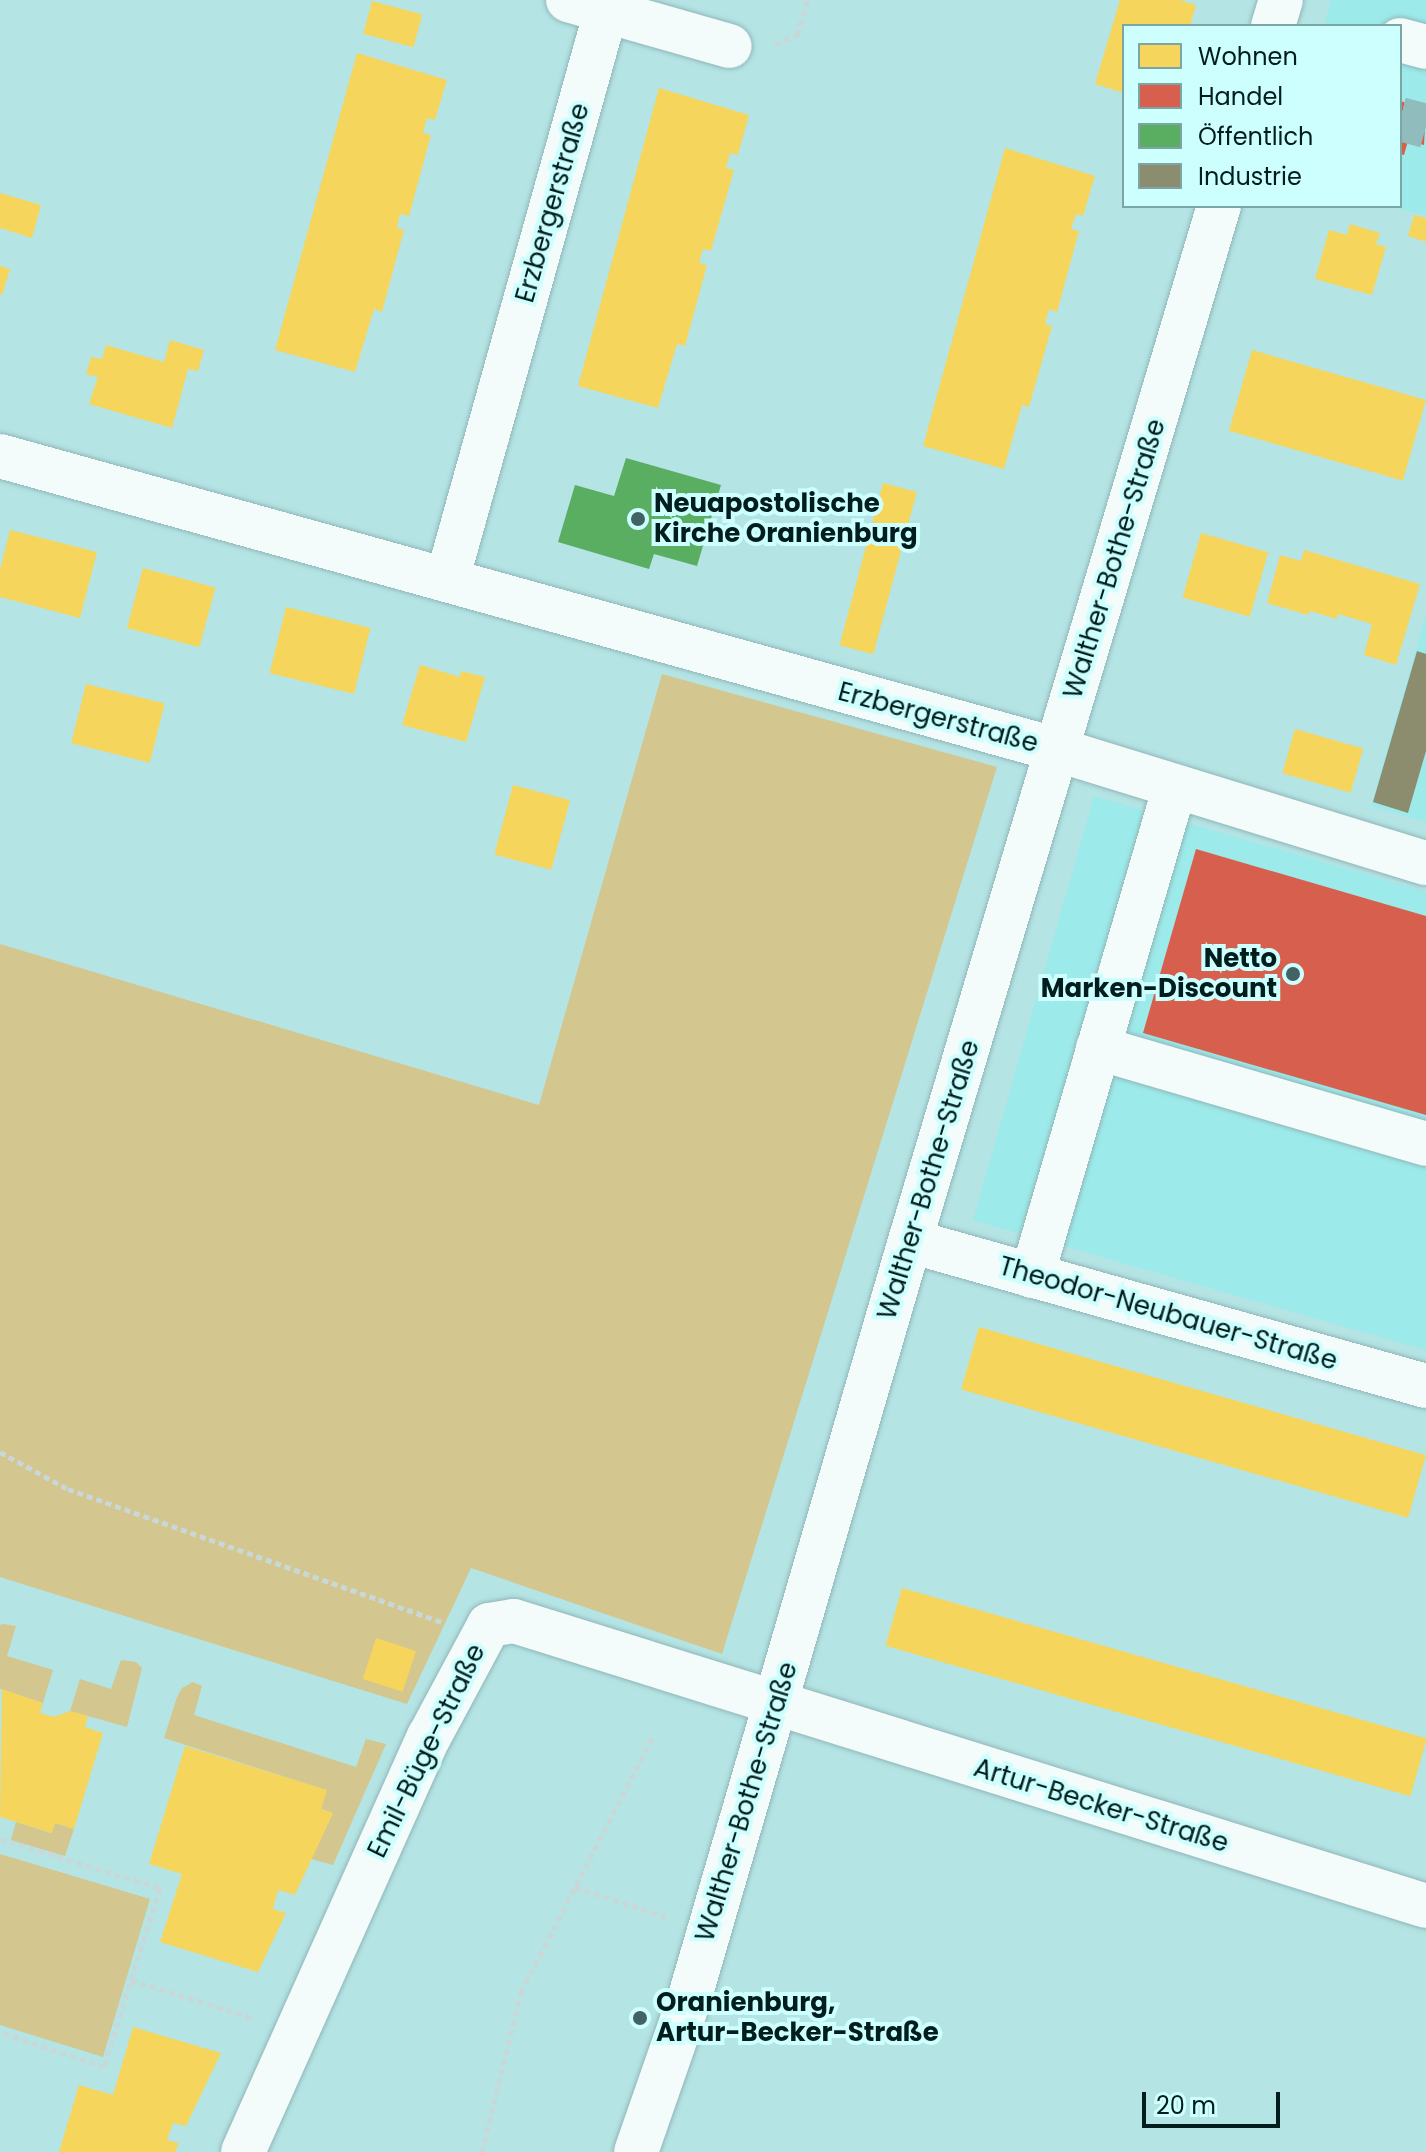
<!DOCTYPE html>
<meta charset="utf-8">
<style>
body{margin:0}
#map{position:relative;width:1426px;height:2152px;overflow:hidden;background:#b5e4e5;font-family:Poppins,sans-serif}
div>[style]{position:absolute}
.built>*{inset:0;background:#9deaeb}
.green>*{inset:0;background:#d3c68f}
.homes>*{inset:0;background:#f6d55c;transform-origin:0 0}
.shops>*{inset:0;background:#d6604d}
.public>*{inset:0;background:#5aae61}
.industry>*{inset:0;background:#8c8c6e}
.minor-tunnel>*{height:44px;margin-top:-22px;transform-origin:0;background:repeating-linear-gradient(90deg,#91bcbd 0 44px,transparent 0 66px)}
.path>*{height:5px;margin-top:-2.5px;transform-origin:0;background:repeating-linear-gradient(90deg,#c8d7d7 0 6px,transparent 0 10px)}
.roads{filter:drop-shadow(0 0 2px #90b6b7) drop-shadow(0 0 2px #90b6b7)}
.minor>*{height:44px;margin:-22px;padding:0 22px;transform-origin:22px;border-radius:22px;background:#f4fbfb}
.dots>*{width:22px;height:22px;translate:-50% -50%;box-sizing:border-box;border:4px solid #cdffff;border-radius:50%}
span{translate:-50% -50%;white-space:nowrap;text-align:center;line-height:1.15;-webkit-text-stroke:8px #cdffff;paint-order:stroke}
.street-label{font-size:26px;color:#021d1d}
.poi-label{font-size:26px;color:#021d1d;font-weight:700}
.left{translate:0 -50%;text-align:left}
.right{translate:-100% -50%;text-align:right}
.legend{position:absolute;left:1122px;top:24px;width:280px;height:184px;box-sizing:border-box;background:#cdffff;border:2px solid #7ca5a5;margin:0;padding:10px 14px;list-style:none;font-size:24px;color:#021d1d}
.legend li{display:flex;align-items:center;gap:16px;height:40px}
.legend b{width:40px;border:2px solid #7ca5a5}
.scale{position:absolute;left:1142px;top:2092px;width:138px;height:36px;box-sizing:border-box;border:4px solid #021d1d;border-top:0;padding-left:10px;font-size:24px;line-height:28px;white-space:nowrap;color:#021d1d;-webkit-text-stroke:6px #cdffff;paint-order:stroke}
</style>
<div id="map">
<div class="built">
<div style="clip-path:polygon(1331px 0,1426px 0,1426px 216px,1391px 206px,1400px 206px,1400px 26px,1324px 26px)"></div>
<div style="clip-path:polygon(1426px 615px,1426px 822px,1371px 806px)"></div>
<div style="clip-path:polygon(1094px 796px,1426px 892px,1426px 1350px,973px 1220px)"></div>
</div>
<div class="green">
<div style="clip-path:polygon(662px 674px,997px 767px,722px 1654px,471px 1568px,407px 1704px,0 1577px,0 944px,539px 1105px)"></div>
<div style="clip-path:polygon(4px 1624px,16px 1626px,7px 1656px,53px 1670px,43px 1703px,0 1689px,0 1625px)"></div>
<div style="clip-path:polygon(121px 1660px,136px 1662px,142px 1668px,127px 1727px,70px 1711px,80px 1679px,111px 1689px)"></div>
<div style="clip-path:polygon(193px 1682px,202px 1686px,194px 1715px,356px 1767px,366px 1739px,386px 1744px,333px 1865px,311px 1859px,333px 1813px,321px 1809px,326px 1790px,164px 1738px,177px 1697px,182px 1688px)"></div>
<div style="clip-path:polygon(16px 1822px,51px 1833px,55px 1823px,74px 1829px,65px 1856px,11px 1840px)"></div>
<div style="clip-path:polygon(0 1854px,150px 1899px,103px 2057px,0 2025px)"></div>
</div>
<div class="homes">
<div style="clip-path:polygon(1120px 0,1180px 0,1196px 5px,1190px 26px,1124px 26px,1124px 93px,1095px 84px)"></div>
<div style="left:372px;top:1px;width:52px;height:34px;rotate:15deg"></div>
<div style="clip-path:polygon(357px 53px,447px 80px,435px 120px,427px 118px,423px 133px,431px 135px,409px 216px,400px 214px,397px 228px,404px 230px,382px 312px,374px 309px,355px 372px,275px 350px)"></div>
<div style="clip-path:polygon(659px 88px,749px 115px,738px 155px,730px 153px,726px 168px,734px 170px,711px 251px,703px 249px,699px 263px,707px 265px,685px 346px,677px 344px,658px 408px,578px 386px)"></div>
<div style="clip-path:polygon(1005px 148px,1095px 176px,1083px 216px,1076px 214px,1071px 229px,1079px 231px,1057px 312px,1049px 309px,1045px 324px,1052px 326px,1029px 407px,1022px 405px,1004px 469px,923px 446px)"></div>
<div style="clip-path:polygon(0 193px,41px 205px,32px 238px,0 228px)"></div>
<div style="clip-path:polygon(1414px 215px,1426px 218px,1426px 242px,1408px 236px)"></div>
<div style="clip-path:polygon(1350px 224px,1380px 233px,1376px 244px,1386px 247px,1372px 295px,1315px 279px,1329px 230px,1347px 235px)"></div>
<div style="clip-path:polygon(0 266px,10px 269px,2px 295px,0 294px)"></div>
<div style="clip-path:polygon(170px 340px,204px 350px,198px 371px,188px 369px,172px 428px,89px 404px,98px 377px,86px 374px,91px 357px,102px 359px,106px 345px,164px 362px)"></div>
<div style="left:1252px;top:350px;width:181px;height:84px;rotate:16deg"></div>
<div style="left:883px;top:483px;width:35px;height:168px;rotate:15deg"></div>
<div style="clip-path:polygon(10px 530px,97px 552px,80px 618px,0 597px,0 570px)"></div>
<div style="left:1201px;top:533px;width:70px;height:67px;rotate:16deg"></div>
<div style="clip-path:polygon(1304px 550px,1420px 584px,1396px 665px,1364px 655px,1372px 624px,1338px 614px,1337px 619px,1310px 611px,1308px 615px,1267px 603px,1280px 555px,1301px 561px)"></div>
<div style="left:143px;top:568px;width:75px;height:62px;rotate:15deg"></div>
<div style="left:286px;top:607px;width:87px;height:68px;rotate:14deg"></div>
<div style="clip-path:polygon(420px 665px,460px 677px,461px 671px,485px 677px,466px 742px,402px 725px)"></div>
<div style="left:86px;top:684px;width:81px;height:61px;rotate:14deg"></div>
<div style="left:1295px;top:729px;width:71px;height:46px;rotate:16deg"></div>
<div style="left:513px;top:785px;width:59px;height:72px;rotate:15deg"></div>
<div style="left:979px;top:1327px;width:465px;height:65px;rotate:16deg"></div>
<div style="left:902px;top:1588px;width:546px;height:60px;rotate:16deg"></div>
<div style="left:376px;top:1638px;width:42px;height:43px;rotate:18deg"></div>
<div style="clip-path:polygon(2px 1689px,43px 1703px,40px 1713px,54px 1717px,70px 1711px,88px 1716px,85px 1727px,103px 1733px,74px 1829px,55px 1823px,52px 1833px,0 1817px)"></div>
<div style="clip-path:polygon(185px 1746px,327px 1790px,321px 1809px,333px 1813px,295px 1895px,278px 1890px,273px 1909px,286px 1913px,258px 1972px,160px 1942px,182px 1874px,149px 1864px)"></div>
<div style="clip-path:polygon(133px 2027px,221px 2053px,186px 2126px,173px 2123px,167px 2140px,179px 2143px,175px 2152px,59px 2152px,79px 2085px,113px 2095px)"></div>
</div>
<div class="shops">
<div style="clip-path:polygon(1400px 101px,1426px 108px,1424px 145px,1408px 141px,1404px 155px,1400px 154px)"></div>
<div style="clip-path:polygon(1196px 849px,1426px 916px,1426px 1115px,1143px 1033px)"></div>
</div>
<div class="public">
<div style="clip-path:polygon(626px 458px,721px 485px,697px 566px,654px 554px,649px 569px,558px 542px,575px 485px,614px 496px)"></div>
</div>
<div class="industry">
<div style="clip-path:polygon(1417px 651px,1426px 654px,1426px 751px,1408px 813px,1373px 802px)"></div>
</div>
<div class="minor-tunnel">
<div style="left:1400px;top:119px;width:27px;rotate:15deg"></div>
</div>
<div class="path">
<div style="left:775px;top:44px;width:24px;rotate:-22deg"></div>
<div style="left:797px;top:35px;width:37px;rotate:-73deg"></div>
<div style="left:0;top:1452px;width:77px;rotate:28.6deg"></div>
<div style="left:68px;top:1489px;width:397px;rotate:19.6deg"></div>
<div style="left:0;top:1839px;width:167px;rotate:17deg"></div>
<div style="left:160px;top:1888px;width:188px;rotate:107.4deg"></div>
<div style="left:104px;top:2067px;width:110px;rotate:-161.4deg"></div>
<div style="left:575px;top:1887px;width:95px;rotate:18.4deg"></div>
<div style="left:131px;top:1980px;width:127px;rotate:17.4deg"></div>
<div style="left:482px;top:2152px;width:165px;rotate:-76.3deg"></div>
<div style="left:521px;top:1992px;width:288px;rotate:-62.7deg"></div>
</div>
<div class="roads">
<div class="minor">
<div style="left:568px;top:0;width:168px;rotate:15.9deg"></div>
<div style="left:1273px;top:26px;width:27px;rotate:-73deg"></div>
<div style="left:1400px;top:40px;width:27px;rotate:15deg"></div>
<div style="left:0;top:456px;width:1098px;rotate:15.53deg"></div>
<div style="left:1058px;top:750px;width:385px;rotate:17.1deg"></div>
<div style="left:447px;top:580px;width:591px;rotate:-74.39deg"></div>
<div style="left:1098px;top:1048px;width:342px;rotate:16.3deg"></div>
<div style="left:910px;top:1241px;width:536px;rotate:15.7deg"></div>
<div style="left:1032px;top:1276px;width:510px;rotate:-73.73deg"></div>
<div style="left:243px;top:2152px;width:455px;rotate:-65.9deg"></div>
<div style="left:429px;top:1737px;width:127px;rotate:-61.8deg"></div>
<div style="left:489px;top:1625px;width:25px;rotate:-9deg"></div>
<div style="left:514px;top:1621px;width:955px;rotate:17.35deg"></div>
<div style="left:636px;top:2152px;width:161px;rotate:-70.8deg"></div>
<div style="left:689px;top:2000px;width:791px;rotate:-73.77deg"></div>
<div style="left:910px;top:1241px;width:1080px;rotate:-73.38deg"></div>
</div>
</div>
<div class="dots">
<div style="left:638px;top:519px;background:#416363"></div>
<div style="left:1293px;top:974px;background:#416363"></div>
<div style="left:640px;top:2018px;background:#416363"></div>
</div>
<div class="street-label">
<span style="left:553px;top:203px;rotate:-74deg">Erzbergerstraße</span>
<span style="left:1115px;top:559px;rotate:-73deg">Walther-Bothe-Straße</span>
<span style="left:938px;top:718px;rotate:15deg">Erzbergerstraße</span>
<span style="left:929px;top:1180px;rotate:-73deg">Walther-Bothe-Straße</span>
<span style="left:1168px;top:1314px;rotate:16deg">Theodor-Neubauer-Straße</span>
<span style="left:427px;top:1751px;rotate:-64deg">Emil-Büge-Straße</span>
<span style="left:747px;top:1802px;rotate:-73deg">Walther-Bothe-Straße</span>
<span style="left:1101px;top:1806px;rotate:17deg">Artur-Becker-Straße</span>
</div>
<div class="poi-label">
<span class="left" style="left:654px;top:519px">Neuapostolische<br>Kirche Oranienburg</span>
<span class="right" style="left:1277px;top:974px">Netto<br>Marken-Discount</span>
<span class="left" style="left:656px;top:2018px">Oranienburg,<br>Artur-Becker-Straße</span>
</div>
<ul class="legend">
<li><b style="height:22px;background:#f6d55c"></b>Wohnen</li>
<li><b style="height:22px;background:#d6604d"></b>Handel</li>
<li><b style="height:22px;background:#5aae61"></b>Öffentlich</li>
<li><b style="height:22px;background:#8c8c6e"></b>Industrie</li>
</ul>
<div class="scale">20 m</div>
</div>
